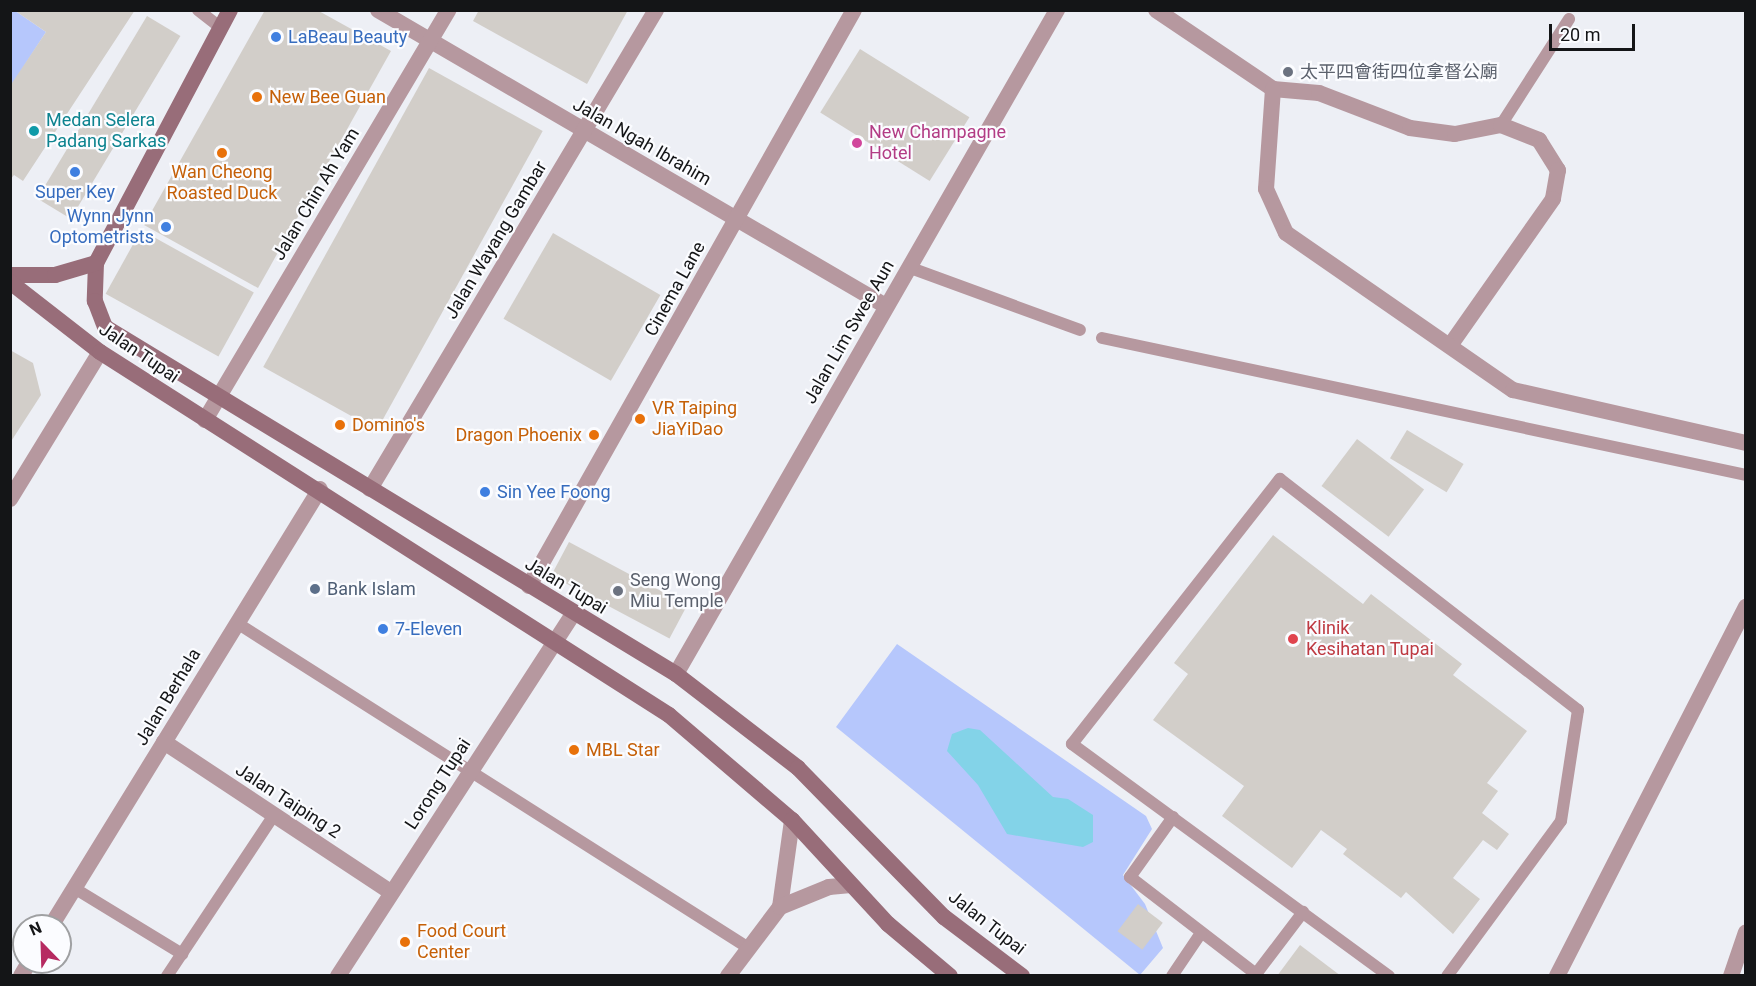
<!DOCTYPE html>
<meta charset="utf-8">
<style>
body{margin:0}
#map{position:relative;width:1756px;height:986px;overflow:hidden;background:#edeff5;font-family:Roboto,"Noto Sans SC",sans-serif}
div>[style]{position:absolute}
.green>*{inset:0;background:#b6c7fc}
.water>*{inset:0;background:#83d3e8}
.building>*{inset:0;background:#d2cec9;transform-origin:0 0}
.service>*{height:12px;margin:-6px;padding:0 6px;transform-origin:6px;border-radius:6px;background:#b6989f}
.minor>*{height:16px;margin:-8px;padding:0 8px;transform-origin:8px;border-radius:8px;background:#b6989f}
.secondary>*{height:16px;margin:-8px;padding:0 8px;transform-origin:8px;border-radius:8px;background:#986d79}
.dots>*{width:16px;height:16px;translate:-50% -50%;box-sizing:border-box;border:3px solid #fbfcff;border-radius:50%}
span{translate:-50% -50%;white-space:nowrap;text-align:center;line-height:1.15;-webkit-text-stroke:4.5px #fbfcff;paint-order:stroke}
.shop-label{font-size:18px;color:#366cbe}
.left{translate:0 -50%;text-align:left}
.right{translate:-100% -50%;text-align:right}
.worship-label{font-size:18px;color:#5b616d}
.food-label{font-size:18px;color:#c56008}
.culture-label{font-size:18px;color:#0d838f}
.hotel-label{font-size:18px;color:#b23c85}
.street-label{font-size:18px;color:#141517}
.service-label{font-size:18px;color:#4e5e75}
.health-label{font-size:18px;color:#be3a42}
.frame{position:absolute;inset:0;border:12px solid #141517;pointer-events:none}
.north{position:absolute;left:12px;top:914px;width:60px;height:60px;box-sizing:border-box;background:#fbfcff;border:2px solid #9fa0a2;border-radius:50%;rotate:337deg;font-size:16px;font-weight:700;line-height:24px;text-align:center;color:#141517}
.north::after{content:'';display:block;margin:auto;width:21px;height:27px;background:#b62a61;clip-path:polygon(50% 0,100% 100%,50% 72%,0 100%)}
.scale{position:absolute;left:1549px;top:24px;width:86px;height:27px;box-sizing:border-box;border:3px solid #141517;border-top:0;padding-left:8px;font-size:18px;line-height:21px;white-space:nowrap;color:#141517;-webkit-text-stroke:4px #fbfcff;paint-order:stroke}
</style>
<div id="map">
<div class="green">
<div style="clip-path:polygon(14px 10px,46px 32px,11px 86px,10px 11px)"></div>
<div style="clip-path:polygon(897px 644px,1146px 816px,1152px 829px,1123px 875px,1145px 904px,1163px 948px,1140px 975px,836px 727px)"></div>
</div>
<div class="water">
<div style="clip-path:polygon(968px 728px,980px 730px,1053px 797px,1068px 799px,1093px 815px,1093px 842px,1083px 847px,1007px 834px,978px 785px,947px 751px,952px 734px)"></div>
</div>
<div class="building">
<div style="clip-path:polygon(14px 10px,135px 10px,23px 181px,14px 175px,10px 180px,10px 86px,46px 32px)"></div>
<div style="clip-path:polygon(265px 10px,317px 10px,391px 51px,258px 288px,144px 225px)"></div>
<div style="clip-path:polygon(479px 10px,628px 10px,587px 84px,473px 21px)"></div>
<div style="left:147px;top:16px;width:39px;height:213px;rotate:31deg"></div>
<div style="left:860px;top:49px;width:129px;height:75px;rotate:32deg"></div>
<div style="left:429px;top:68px;width:130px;height:342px;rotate:29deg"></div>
<div style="left:141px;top:230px;width:129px;height:73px;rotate:29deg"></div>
<div style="left:553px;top:233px;width:124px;height:99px;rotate:30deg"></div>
<div style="clip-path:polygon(10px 350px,33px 363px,41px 395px,10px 443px)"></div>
<div style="left:1407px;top:430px;width:66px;height:33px;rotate:31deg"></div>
<div style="left:1357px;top:439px;width:84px;height:59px;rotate:37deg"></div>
<div style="clip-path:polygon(1273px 535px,1363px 604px,1371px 594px,1462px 664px,1453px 675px,1527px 731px,1487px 783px,1498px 791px,1482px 813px,1509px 834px,1497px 850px,1483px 840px,1453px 878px,1480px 899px,1453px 934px,1406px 892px,1401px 898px,1343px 854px,1347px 849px,1321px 830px,1292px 868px,1222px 816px,1244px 786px,1153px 720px,1188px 674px,1174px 663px)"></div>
<div style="left:569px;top:542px;width:134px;height:38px;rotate:28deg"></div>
<div style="left:1138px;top:904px;width:31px;height:34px;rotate:37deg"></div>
<div style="clip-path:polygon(1300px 945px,1341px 976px,1277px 976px)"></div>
</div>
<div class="service">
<div style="left:198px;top:10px;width:28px;rotate:38deg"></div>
<div style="left:1501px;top:125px;width:126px;rotate:-57.3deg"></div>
<div style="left:908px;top:267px;width:183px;rotate:20.1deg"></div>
<div style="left:1102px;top:338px;width:658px;rotate:12.01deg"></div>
<div style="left:237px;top:623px;width:604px;rotate:32.43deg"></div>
<div style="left:1173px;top:817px;width:74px;rotate:125.6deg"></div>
<div style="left:1130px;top:877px;width:159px;rotate:37.6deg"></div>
<div style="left:1256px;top:974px;width:78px;rotate:-52.8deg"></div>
<div style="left:74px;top:888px;width:127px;rotate:31.4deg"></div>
<div style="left:167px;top:976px;width:193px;rotate:-56.4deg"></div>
<div style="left:1172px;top:976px;width:52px;rotate:-56deg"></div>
<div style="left:1389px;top:976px;width:393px;rotate:-143.8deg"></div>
<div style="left:1072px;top:744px;width:337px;rotate:-51.9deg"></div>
<div style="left:1280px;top:479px;width:377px;rotate:37.8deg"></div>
<div style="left:1578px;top:710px;width:112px;rotate:98.7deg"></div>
<div style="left:1561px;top:821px;width:192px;rotate:126.3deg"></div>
</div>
<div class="minor">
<div style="left:378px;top:10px;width:588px;rotate:30.23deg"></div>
<div style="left:1156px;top:10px;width:141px;rotate:34deg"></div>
<div style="left:1273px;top:89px;width:46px;rotate:5deg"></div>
<div style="left:1319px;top:93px;width:97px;rotate:21deg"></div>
<div style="left:1410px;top:128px;width:45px;rotate:7.6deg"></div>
<div style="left:1455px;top:134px;width:47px;rotate:-11.1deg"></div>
<div style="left:1501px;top:125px;width:41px;rotate:21.5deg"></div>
<div style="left:1539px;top:140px;width:36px;rotate:58deg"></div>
<div style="left:1558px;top:170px;width:29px;rotate:100deg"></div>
<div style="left:1553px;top:199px;width:177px;rotate:125.1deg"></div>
<div style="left:1273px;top:89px;width:100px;rotate:94deg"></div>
<div style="left:1266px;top:189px;width:48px;rotate:65.6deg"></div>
<div style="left:1286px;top:233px;width:276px;rotate:34.7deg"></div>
<div style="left:1513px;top:390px;width:239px;rotate:12.8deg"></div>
<div style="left:205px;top:420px;width:477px;rotate:-59.3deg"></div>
<div style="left:370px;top:489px;width:558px;rotate:-59.16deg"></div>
<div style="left:10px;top:499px;width:172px;rotate:-58.5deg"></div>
<div style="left:529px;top:586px;width:661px;rotate:-60.57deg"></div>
<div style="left:676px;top:674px;width:766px;rotate:-60.15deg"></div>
<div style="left:164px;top:742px;width:272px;rotate:33.5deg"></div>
<div style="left:780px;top:907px;width:88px;rotate:-82.1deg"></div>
<div style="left:51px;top:926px;width:513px;rotate:-58.39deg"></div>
<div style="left:21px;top:976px;width:16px;rotate:-60deg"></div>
<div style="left:338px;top:976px;width:432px;rotate:-57deg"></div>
<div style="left:728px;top:976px;width:86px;rotate:-53deg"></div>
<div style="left:780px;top:907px;width:53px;rotate:-22.2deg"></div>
<div style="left:829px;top:887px;width:22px;rotate:-5deg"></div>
<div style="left:1557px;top:976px;width:415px;rotate:-62.9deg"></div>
<div style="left:1731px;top:976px;width:46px;rotate:-71.2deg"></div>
</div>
<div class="secondary">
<div style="left:230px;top:10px;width:286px;rotate:117.9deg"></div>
<div style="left:96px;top:263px;width:38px;rotate:92deg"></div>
<div style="left:95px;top:301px;width:28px;rotate:69deg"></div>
<div style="left:105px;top:327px;width:668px;rotate:31.29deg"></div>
<div style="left:676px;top:674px;width:154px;rotate:37.6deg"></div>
<div style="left:798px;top:768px;width:209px;rotate:45.6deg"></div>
<div style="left:944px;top:917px;width:98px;rotate:37.1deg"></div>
<div style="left:10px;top:275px;width:45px"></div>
<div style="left:55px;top:275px;width:43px;rotate:-16.3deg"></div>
<div style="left:10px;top:282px;width:114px;rotate:37.9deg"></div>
<div style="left:100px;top:352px;width:675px;rotate:32.54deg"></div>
<div style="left:669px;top:715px;width:162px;rotate:40.5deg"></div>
<div style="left:792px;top:820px;width:142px;rotate:47.3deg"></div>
<div style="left:888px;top:924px;width:81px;rotate:40deg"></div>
</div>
<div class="dots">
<div style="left:276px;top:37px;background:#3f7fe0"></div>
<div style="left:1288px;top:72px;background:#6b7280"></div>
<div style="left:257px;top:97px;background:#e8710a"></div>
<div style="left:34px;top:131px;background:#0f9aa8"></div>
<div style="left:857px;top:143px;background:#d1479c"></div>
<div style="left:222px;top:153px;background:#e8710a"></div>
<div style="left:75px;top:172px;background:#3f7fe0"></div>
<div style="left:166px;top:227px;background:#3f7fe0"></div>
<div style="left:640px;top:419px;background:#e8710a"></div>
<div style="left:340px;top:425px;background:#e8710a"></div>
<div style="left:594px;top:435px;background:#e8710a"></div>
<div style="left:485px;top:492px;background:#3f7fe0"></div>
<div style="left:315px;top:589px;background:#5c6f8a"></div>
<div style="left:618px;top:591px;background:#6b7280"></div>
<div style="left:383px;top:629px;background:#3f7fe0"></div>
<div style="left:1293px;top:639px;background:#e0444e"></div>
<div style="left:574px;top:750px;background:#e8710a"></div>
<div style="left:405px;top:942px;background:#e8710a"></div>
</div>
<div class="shop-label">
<span class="left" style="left:288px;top:37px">LaBeau Beauty</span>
<span style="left:75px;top:192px">Super Key</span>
<span class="right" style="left:154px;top:227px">Wynn Jynn<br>Optometrists</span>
<span class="left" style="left:497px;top:492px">Sin Yee Foong</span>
<span class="left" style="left:395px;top:629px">7-Eleven</span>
</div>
<div class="worship-label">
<span class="left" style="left:1300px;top:72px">太平四會街四位拿督公廟</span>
<span class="left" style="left:630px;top:591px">Seng Wong<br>Miu Temple</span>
</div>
<div class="food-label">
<span class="left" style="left:269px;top:97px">New Bee Guan</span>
<span style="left:222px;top:183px">Wan Cheong<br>Roasted Duck</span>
<span class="left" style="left:652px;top:419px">VR Taiping<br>JiaYiDao</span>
<span class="left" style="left:352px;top:425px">Domino's</span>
<span class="right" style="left:582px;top:435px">Dragon Phoenix</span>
<span class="left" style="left:586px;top:750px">MBL Star</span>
<span class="left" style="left:417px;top:942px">Food Court<br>Center</span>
</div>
<div class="culture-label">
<span class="left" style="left:46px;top:131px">Medan Selera<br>Padang Sarkas</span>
</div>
<div class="hotel-label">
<span class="left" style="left:869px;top:143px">New Champagne<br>Hotel</span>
</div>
<div class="street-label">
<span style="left:642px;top:142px;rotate:30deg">Jalan Ngah Ibrahim</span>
<span style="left:316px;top:194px;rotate:-59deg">Jalan Chin Ah Yam</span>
<span style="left:496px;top:240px;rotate:-59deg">Jalan Wayang Gambar</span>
<span style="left:675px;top:289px;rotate:-61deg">Cinema Lane</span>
<span style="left:849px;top:332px;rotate:-60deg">Jalan Lim Swee Aun</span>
<span style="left:139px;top:353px;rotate:34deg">Jalan Tupai</span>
<span style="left:566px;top:586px;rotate:31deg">Jalan Tupai</span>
<span style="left:168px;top:697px;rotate:-59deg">Jalan Berhala</span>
<span style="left:438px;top:784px;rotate:-57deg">Lorong Tupai</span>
<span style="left:288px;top:801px;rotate:33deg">Jalan Taiping 2</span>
<span style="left:987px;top:923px;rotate:38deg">Jalan Tupai</span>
</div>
<div class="service-label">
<span class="left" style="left:327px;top:589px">Bank Islam</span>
</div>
<div class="health-label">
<span class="left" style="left:1306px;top:639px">Klinik<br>Kesihatan Tupai</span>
</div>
<div class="frame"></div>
<div class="north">N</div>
<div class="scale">20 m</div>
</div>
